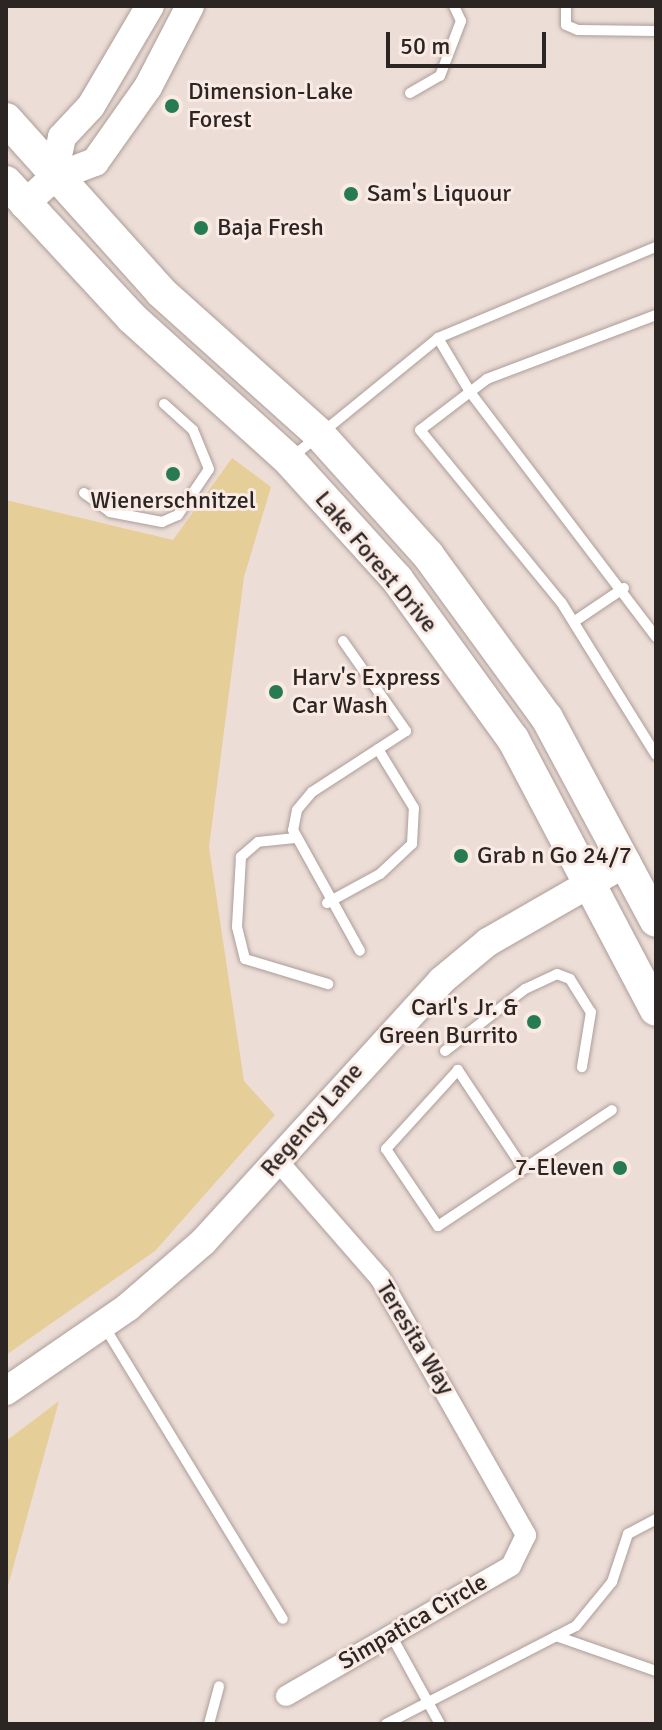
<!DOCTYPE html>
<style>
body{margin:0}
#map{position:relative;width:662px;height:1730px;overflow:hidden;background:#edddd7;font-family:Signika,sans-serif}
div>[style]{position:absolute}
.green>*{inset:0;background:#e6ce99}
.roads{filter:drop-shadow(0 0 2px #ac9d98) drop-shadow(0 0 2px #ac9d98)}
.lane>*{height:10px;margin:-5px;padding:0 5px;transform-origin:5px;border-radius:5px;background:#fff}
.street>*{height:20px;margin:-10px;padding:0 10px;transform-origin:10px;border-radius:10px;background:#fff}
.secondary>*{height:28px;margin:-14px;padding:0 14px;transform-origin:14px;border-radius:14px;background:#fff}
.primary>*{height:32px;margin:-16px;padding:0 16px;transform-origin:16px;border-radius:16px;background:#fff}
.dots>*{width:22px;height:22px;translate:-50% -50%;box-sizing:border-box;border:4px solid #faeae4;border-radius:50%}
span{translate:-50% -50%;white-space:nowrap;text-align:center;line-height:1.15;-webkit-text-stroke:6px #faeae4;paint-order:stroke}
.poi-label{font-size:24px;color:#2b2523}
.left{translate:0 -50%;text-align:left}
.right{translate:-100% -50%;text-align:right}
.street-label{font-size:24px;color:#2b2523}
.frame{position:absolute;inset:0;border:8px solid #2b2523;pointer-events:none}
.scale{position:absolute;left:386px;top:32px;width:160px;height:36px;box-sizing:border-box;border:4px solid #2b2523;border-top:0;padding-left:10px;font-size:24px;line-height:28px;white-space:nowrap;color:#2b2523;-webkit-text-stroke:6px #faeae4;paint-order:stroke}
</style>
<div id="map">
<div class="green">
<div style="clip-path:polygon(232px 458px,271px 487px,244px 577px,209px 847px,244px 1081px,275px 1115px,155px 1251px,6px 1355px,6px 500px,173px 540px)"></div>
<div style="clip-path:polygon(59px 1401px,6px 1593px,6px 1441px)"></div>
</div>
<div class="roads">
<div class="lane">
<div style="left:566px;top:6px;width:19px;rotate:90deg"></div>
<div style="left:566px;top:25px;width:13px;rotate:23deg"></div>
<div style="left:578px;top:30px;width:78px;rotate:0.7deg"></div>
<div style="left:410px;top:93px;width:34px;rotate:-30deg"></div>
<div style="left:440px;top:76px;width:59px;rotate:-69.1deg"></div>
<div style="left:461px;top:21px;width:17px;rotate:-115deg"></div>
<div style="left:656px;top:315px;width:181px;rotate:159.3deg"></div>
<div style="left:487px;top:379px;width:84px;rotate:142.7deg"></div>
<div style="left:420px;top:430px;width:222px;rotate:50.7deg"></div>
<div style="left:561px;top:602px;width:180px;rotate:58.2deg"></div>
<div style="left:438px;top:338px;width:63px;rotate:59.3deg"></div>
<div style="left:470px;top:392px;width:308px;rotate:52.8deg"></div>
<div style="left:291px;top:458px;width:190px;rotate:-39.2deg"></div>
<div style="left:438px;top:338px;width:236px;rotate:-22.7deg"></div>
<div style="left:84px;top:493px;width:32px;rotate:36deg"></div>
<div style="left:110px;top:512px;width:53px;rotate:10.9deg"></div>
<div style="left:162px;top:522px;width:17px;rotate:-24deg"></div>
<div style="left:178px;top:515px;width:55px;rotate:-56deg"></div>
<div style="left:209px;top:469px;width:42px;rotate:-112.3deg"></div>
<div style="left:193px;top:430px;width:39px;rotate:-138deg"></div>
<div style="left:575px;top:621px;width:59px;rotate:-34deg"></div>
<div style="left:343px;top:641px;width:110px;rotate:55deg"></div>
<div style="left:406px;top:731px;width:112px;rotate:147deg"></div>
<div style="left:312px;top:792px;width:23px;rotate:130deg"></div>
<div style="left:297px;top:810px;width:20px;rotate:101deg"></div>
<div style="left:293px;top:830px;width:138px;rotate:61deg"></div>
<div style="left:295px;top:838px;width:37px;rotate:174deg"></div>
<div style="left:258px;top:842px;width:23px;rotate:139deg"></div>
<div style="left:241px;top:857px;width:70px;rotate:93.3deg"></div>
<div style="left:237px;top:927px;width:33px;rotate:76deg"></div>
<div style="left:245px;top:959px;width:87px;rotate:16.8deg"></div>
<div style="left:327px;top:903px;width:60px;rotate:-28.7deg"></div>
<div style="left:380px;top:874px;width:44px;rotate:-43.2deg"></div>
<div style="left:412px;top:844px;width:36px;rotate:-87deg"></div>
<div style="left:414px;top:808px;width:69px;rotate:-121.4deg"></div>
<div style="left:445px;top:1051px;width:101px;rotate:-37.8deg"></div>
<div style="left:525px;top:989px;width:35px;rotate:-25deg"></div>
<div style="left:557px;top:974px;width:14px;rotate:21deg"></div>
<div style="left:570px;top:979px;width:39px;rotate:58deg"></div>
<div style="left:591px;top:1012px;width:56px;rotate:99.3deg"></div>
<div style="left:523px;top:1168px;width:118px;rotate:-123.6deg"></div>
<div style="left:458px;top:1070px;width:107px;rotate:132.3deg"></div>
<div style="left:386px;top:1149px;width:93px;rotate:56deg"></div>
<div style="left:438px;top:1226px;width:209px;rotate:-33.7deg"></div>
<div style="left:104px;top:1326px;width:343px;rotate:58.6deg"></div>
<div style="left:391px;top:1635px;width:102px;rotate:61.2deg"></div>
<div style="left:556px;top:1636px;width:106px;rotate:19.3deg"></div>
<div style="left:209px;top:1724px;width:39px;rotate:-75deg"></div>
<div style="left:386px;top:1724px;width:214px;rotate:-27.3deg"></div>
<div style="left:576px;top:1626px;width:57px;rotate:-50.7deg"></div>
<div style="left:612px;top:1582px;width:51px;rotate:-71.6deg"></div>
<div style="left:628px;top:1534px;width:32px;rotate:-28deg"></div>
</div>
<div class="street">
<div style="left:277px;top:1160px;width:157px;rotate:48.9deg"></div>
<div style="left:380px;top:1278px;width:296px;rotate:60.4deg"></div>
<div style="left:526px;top:1535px;width:34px;rotate:116deg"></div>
<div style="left:511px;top:1566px;width:260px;rotate:150deg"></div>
</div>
<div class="secondary">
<div style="left:53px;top:178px;width:42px;rotate:-77.6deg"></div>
<div style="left:62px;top:137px;width:42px;rotate:-46.9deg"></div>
<div style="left:91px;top:106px;width:116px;rotate:-59.5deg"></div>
<div style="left:24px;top:205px;width:40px;rotate:-43deg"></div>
<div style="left:53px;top:178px;width:45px;rotate:-20.9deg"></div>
<div style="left:95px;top:162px;width:92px;rotate:-54.8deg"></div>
<div style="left:148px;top:87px;width:91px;rotate:-62.6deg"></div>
<div style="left:6px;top:1391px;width:148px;rotate:-34.5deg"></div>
<div style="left:128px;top:1307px;width:99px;rotate:-40.9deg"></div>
<div style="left:203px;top:1242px;width:353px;rotate:-47.6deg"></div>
<div style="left:441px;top:981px;width:61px;rotate:-39.7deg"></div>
<div style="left:488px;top:942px;width:160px;rotate:-29.9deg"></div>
</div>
<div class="primary">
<div style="left:6px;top:119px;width:232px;rotate:48.1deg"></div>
<div style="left:161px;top:292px;width:212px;rotate:41.9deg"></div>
<div style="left:319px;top:434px;width:163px;rotate:48deg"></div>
<div style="left:428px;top:555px;width:202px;rotate:53.9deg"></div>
<div style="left:547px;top:718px;width:230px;rotate:61.8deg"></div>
<div style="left:6px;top:182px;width:185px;rotate:47.2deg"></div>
<div style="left:132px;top:318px;width:212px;rotate:42.1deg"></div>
<div style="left:289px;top:460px;width:161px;rotate:47.8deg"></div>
<div style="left:397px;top:579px;width:198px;rotate:54.1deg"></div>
<div style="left:513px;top:739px;width:306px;rotate:62.2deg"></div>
</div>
</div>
<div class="dots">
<div style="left:172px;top:106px;background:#267c50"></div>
<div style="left:351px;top:194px;background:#267c50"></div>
<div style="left:201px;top:228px;background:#267c50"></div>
<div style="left:173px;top:474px;background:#267c50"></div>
<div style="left:276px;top:692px;background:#267c50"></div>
<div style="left:461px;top:856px;background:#267c50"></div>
<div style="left:534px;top:1022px;background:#267c50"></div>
<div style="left:620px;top:1168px;background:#267c50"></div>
</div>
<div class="poi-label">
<span class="left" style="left:188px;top:106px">Dimension-Lake<br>Forest</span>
<span class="left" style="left:367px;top:194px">Sam's Liquour</span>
<span class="left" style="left:217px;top:228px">Baja Fresh</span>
<span style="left:173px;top:501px">Wienerschnitzel</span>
<span class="left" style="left:292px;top:692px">Harv's Express<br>Car Wash</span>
<span class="left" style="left:477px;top:856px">Grab n Go 24/7</span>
<span class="right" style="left:518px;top:1022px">Carl's Jr. &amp;<br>Green Burrito</span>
<span class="right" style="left:604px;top:1168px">7-Eleven</span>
</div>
<div class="street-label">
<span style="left:376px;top:562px;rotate:50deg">Lake Forest Drive</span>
<span style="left:312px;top:1120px;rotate:-49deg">Regency Lane</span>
<span style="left:415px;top:1338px;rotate:59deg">Teresita Way</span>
<span style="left:413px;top:1622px;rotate:-30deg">Simpatica Circle</span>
</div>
<div class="frame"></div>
<div class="scale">50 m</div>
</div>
